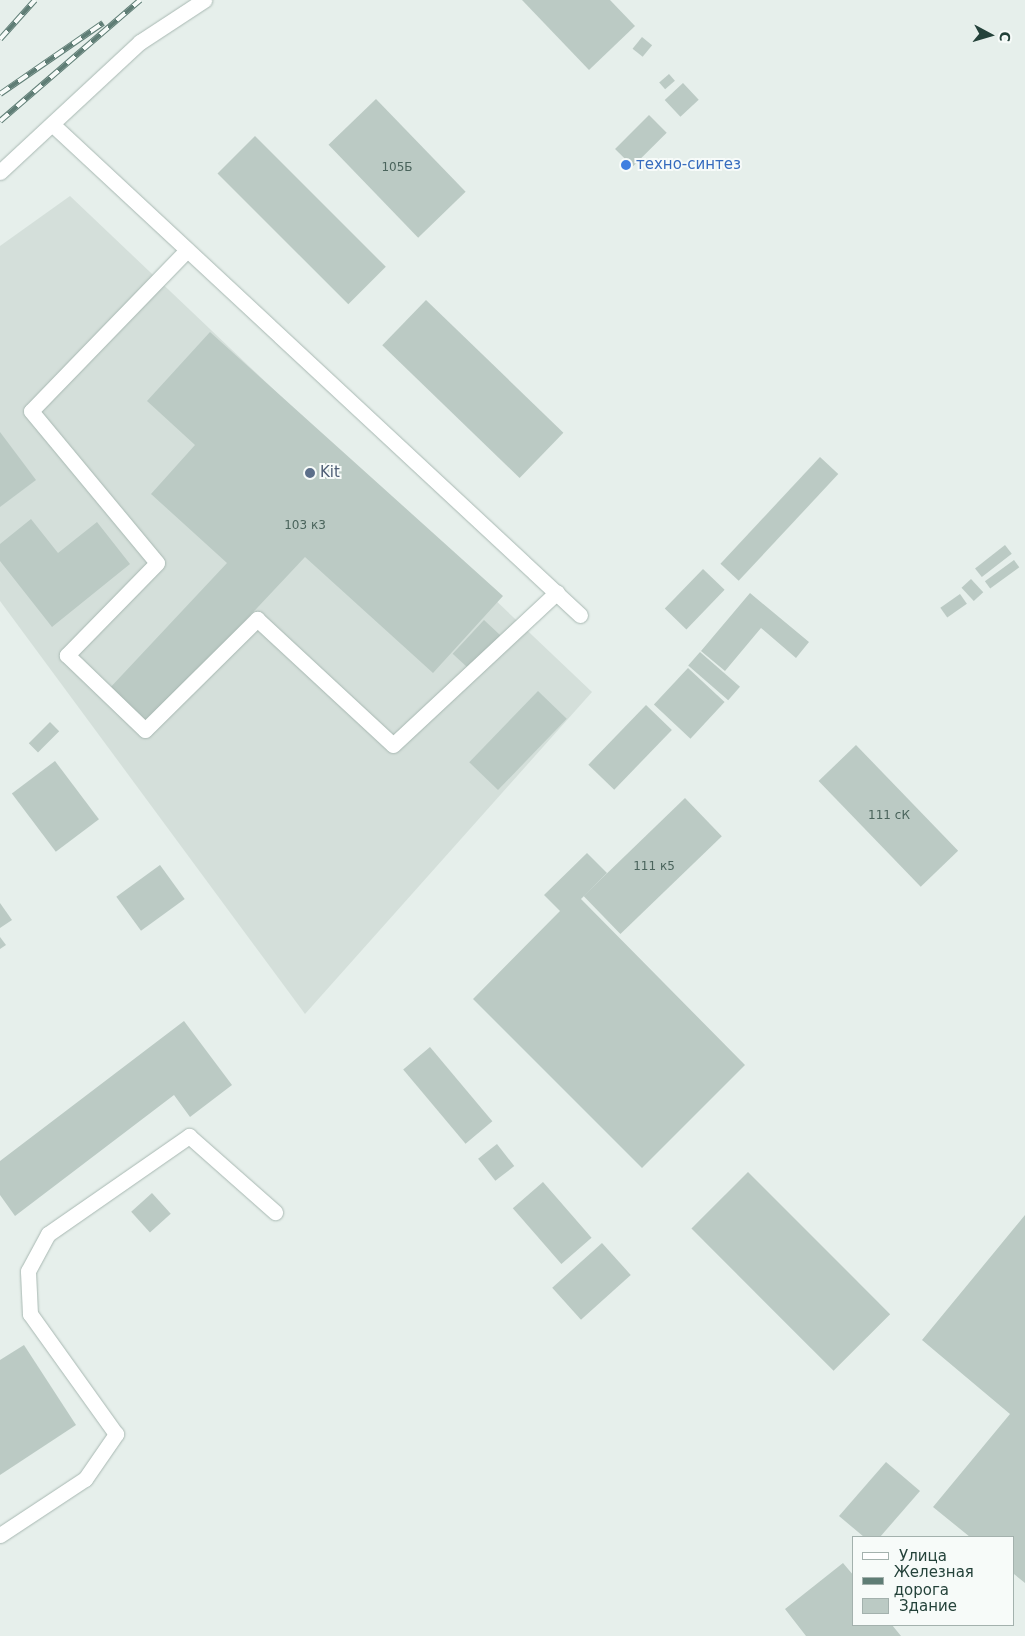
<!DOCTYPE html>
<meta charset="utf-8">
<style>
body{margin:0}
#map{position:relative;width:1025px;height:1636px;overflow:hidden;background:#e6efeb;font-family:"DejaVu Sans",sans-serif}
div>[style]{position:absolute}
.built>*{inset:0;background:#d4dfda}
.building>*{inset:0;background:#bbcac4;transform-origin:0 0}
.roads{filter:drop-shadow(0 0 1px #a8b8b2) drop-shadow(0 0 1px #a8b8b2)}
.minor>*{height:15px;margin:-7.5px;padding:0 7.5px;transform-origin:7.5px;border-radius:7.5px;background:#fff}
.rail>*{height:5.5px;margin-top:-2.75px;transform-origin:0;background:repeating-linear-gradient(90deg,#f7fbf9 0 11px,#5f7d75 0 22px);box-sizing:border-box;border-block:1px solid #5f7d75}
.dots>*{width:14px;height:14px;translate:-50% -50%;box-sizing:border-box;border:2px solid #f7fbf9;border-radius:50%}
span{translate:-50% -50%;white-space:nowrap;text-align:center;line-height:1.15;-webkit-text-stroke:4px #f7fbf9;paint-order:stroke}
.number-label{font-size:12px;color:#4a645c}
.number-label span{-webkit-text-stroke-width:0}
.shop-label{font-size:15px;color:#366cbe}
.left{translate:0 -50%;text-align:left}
.service-label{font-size:15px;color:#4e5e75}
.legend{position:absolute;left:852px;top:1536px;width:162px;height:90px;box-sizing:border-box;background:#f7fbf9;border:1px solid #a3b1ad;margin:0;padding:6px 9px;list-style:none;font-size:15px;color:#24423a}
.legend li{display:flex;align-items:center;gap:10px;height:25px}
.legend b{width:25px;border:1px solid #a3b1ad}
.north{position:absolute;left:965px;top:10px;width:50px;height:50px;-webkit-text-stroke:4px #f7fbf9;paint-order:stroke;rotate:96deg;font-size:14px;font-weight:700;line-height:20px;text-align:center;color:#24423a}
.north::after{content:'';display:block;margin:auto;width:18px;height:22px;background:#24423a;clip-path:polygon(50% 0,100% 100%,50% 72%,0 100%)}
</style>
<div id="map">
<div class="built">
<div style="clip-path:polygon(70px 196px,592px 692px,305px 1014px,0 601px,0 246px)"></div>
</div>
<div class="building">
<div style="clip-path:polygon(522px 0,610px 0,635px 26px,589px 70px)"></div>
<div style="left:642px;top:37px;width:13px;height:15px;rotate:39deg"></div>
<div style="left:669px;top:74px;width:9px;height:13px;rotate:49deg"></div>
<div style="left:683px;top:83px;width:23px;height:25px;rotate:47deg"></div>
<div style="left:376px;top:99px;width:129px;height:66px;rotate:46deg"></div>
<div style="left:649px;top:115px;width:25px;height:48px;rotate:45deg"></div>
<div style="left:255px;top:136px;width:185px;height:53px;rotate:45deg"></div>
<div style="left:426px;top:300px;width:191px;height:63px;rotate:44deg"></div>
<div style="clip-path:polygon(210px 332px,503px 596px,433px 673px,305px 557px,147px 725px,108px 690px,227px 563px,151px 494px,195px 445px,147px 401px)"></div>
<div style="clip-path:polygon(0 432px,36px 480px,0 507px)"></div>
<div style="left:820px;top:457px;width:25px;height:146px;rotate:43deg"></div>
<div style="clip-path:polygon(31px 519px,58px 553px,97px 522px,130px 564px,52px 627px,0 561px,0 544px)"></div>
<div style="left:1005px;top:545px;width:11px;height:38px;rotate:52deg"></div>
<div style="left:1014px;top:560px;width:9px;height:36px;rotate:54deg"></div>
<div style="left:703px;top:569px;width:30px;height:55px;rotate:44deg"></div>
<div style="left:971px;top:579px;width:18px;height:13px;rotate:47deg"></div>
<div style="clip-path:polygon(750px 593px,809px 642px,796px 658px,761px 628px,725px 671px,701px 651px)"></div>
<div style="left:960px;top:594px;width:12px;height:24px;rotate:55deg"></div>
<div style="left:484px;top:620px;width:23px;height:46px;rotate:43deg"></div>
<div style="left:700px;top:652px;width:53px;height:18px;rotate:41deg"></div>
<div style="left:688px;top:668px;width:50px;height:50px;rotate:43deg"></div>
<div style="left:538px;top:691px;width:40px;height:99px;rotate:44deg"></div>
<div style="left:646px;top:705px;width:36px;height:83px;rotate:44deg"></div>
<div style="left:50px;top:722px;width:13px;height:30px;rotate:45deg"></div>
<div style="left:856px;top:745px;width:147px;height:52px;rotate:46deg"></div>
<div style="left:55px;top:761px;width:73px;height:54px;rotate:53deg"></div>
<div style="left:685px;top:798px;width:53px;height:141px;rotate:46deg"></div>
<div style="clip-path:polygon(587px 853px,607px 873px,581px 899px,745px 1065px,642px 1168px,473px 999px,560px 911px,544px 895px)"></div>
<div style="left:160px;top:865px;width:42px;height:54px;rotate:54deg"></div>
<div style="clip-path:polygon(0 903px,12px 920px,0 928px)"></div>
<div style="clip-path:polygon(0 937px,6px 945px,0 949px)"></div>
<div style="clip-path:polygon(184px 1021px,232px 1085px,190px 1117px,174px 1095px,15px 1216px,0 1195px,0 1161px)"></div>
<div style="left:430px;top:1047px;width:97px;height:35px;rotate:50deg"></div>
<div style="left:497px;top:1144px;width:28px;height:24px;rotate:52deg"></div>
<div style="left:748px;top:1172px;width:201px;height:80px;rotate:45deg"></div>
<div style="left:543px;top:1182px;width:74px;height:40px;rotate:49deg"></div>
<div style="left:152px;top:1193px;width:28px;height:28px;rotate:48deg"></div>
<div style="clip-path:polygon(1025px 1215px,1025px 1583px,1014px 1574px,1014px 1537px,970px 1537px,933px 1507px,1010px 1414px,922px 1340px)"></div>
<div style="left:602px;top:1243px;width:43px;height:67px;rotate:48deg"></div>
<div style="clip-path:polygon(24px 1345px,76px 1425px,0 1475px,0 1360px)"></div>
<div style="clip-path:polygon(886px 1462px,920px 1491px,880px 1537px,864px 1537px,839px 1516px)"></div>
<div style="clip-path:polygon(843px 1563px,854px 1576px,854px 1625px,892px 1625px,901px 1636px,806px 1636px,785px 1609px)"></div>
</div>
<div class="roads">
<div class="minor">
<div style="left:52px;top:124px;width:721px;rotate:42.92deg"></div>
<div style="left:0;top:172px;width:191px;rotate:-42.9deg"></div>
<div style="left:140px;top:42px;width:77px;rotate:-33.3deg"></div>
<div style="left:187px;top:250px;width:224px;rotate:134.1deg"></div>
<div style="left:31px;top:411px;width:197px;rotate:50.3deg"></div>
<div style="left:157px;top:563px;width:129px;rotate:134.4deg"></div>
<div style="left:67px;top:655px;width:108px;rotate:43.9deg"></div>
<div style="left:145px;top:730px;width:158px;rotate:-44.7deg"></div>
<div style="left:257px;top:619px;width:185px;rotate:42.8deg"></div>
<div style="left:393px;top:745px;width:224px;rotate:-43deg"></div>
<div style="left:0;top:1535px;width:102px;rotate:-33.4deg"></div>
<div style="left:85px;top:1479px;width:55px;rotate:-55.4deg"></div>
<div style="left:116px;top:1434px;width:148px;rotate:-125.6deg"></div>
<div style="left:30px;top:1314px;width:43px;rotate:-92.7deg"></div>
<div style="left:28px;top:1271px;width:42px;rotate:-61.6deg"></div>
<div style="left:48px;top:1234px;width:172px;rotate:-34.8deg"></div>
<div style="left:189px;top:1136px;width:115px;rotate:41.5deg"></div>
</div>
</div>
<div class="rail">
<div style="left:0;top:39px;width:52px;rotate:-48.1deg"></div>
<div style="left:0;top:94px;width:125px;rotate:-34.6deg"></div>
<div style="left:0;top:121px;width:185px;rotate:-40.8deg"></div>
</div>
<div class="dots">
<div style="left:626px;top:165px;background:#3f7fe0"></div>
<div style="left:310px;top:473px;background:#5c6f8a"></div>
</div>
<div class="number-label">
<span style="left:397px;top:168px">105Б</span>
<span style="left:305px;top:526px">103 к3</span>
<span style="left:889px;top:816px">111 сК</span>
<span style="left:654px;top:867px">111 к5</span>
</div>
<div class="shop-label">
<span class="left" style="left:636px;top:165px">техно-синтез</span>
</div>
<div class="service-label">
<span class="left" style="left:320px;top:473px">Kit</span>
</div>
<ul class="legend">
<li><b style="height:6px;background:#fff"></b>Улица</li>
<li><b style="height:6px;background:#5f7d75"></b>Железная дорога</li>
<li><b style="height:14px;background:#bbcac4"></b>Здание</li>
</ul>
<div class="north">С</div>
</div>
